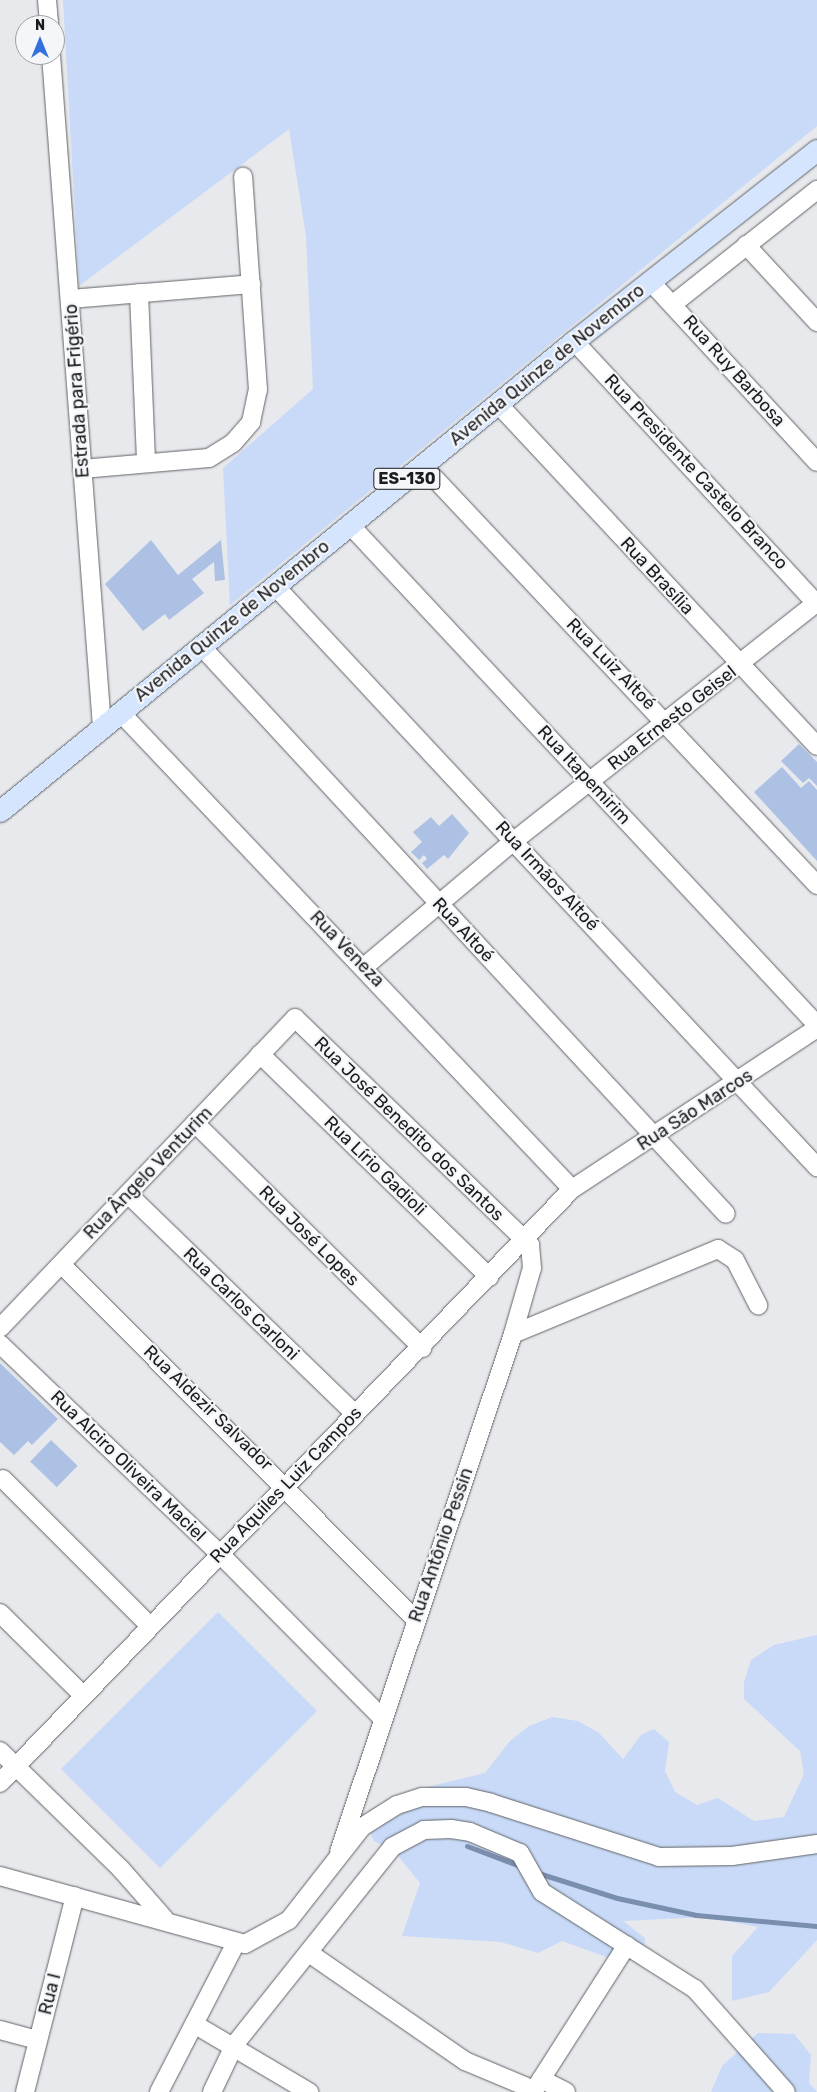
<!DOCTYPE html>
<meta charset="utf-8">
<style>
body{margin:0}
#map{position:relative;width:817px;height:2092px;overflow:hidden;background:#e7e9ed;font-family:Rubik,sans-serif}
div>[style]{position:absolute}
.green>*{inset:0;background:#c8daf7;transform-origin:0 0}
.stream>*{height:5px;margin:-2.5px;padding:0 2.5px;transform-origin:2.5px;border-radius:2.5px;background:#7a8eae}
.building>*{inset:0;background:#adc1e4;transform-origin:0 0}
.roads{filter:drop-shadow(0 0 1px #616366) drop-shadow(0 0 1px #616366)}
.minor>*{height:18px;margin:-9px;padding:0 9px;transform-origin:9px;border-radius:9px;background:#fff}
.major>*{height:21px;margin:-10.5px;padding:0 10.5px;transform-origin:10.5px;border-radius:10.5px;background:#d6e5fe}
span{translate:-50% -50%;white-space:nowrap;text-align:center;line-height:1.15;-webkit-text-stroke:4.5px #f4f6fa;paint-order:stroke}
.shield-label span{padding:1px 4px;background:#f4f6fa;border:1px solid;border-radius:4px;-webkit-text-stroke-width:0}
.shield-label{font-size:16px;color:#1b1c1d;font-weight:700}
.street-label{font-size:18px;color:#1b1c1d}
.north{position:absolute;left:15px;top:15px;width:50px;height:50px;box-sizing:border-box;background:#f4f6fa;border:1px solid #9d9fa2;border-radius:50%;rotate:0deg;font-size:14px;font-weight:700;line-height:20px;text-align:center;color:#1b1c1d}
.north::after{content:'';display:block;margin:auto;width:18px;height:22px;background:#3370de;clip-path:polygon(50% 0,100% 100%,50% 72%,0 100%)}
</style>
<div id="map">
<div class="green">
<div style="clip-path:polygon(63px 0,817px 0,817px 126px,230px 605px,223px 468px,313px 389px,306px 236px,289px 129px,79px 286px)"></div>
<div style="left:218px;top:1612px;width:140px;height:222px;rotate:45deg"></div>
<div style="clip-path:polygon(817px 1635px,817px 1940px,769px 1992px,732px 2001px,732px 1956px,758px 1927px,705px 1917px,623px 1921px,645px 1938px,643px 1957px,620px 1962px,562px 1941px,538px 1953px,501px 1942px,402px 1936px,420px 1883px,395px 1852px,374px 1841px,367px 1826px,415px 1790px,485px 1773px,510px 1741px,529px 1726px,552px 1717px,578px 1721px,599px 1733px,623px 1759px,641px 1735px,654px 1729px,669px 1742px,665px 1771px,675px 1792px,697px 1805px,718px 1798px,754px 1821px,784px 1817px,804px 1774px,800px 1751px,744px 1699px,744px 1682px,751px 1660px,774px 1645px)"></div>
<div style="clip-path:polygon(758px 2033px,794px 2034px,811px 2055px,809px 2083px,817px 2092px,711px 2092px,722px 2066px)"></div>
</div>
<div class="stream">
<div style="left:467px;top:1846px;width:60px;rotate:20.6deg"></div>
<div style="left:535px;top:1872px;width:86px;rotate:17.6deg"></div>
<div style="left:617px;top:1898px;width:81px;rotate:12.1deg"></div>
<div style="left:696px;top:1915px;width:121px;rotate:5.2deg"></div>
</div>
<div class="building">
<div style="clip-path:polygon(151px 540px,178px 575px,221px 540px,225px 580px,215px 581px,214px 562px,192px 579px,204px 593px,169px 620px,165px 614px,143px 631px,105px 584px)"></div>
<div style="clip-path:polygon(799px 744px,817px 762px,817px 786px,809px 778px,803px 783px,781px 761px)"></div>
<div style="clip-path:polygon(782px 767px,801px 788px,809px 781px,817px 790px,817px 861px,754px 792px)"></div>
<div style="clip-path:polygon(452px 814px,469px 833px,448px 859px,444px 855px,427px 869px,422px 863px,427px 859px,424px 855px,419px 860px,411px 852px,422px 842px,413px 832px,431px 817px,439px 826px)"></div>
<div style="clip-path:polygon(0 1363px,58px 1419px,32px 1445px,28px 1441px,14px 1455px,0 1442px)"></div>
<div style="left:51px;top:1440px;width:37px;height:30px;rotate:44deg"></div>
</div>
<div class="roads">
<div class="minor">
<div style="left:47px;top:0;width:25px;rotate:85deg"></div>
<div style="left:51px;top:55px;width:674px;rotate:85.66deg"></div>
<div style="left:746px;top:245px;width:105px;rotate:47.3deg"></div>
<div style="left:650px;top:281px;width:246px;rotate:47.3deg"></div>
<div style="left:139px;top:293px;width:170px;rotate:87.6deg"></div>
<div style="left:70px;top:299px;width:182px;rotate:-4.7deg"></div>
<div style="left:673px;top:304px;width:184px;rotate:-38.4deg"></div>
<div style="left:574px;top:341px;width:358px;rotate:47.3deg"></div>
<div style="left:499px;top:405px;width:466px;rotate:47deg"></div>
<div style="left:423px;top:466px;width:575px;rotate:46.76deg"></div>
<div style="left:82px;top:469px;width:127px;rotate:-5deg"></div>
<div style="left:209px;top:458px;width:28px;rotate:-32deg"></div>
<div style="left:233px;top:443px;width:28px;rotate:-49deg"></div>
<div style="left:251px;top:422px;width:33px;rotate:-78deg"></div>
<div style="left:258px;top:390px;width:214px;rotate:-94deg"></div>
<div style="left:350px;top:525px;width:684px;rotate:46.95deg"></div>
<div style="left:275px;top:586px;width:795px;rotate:46.99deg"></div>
<div style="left:201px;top:646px;width:773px;rotate:47.25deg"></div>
<div style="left:120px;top:712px;width:657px;rotate:46.54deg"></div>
<div style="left:364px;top:967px;width:197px;rotate:-40.1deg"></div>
<div style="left:515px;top:840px;width:385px;rotate:-38.2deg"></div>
<div style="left:260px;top:1054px;width:320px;rotate:44.2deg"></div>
<div style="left:195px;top:1123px;width:320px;rotate:44.7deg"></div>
<div style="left:128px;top:1194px;width:316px;rotate:44.1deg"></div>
<div style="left:61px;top:1264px;width:501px;rotate:45.08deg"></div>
<div style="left:0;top:1328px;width:428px;rotate:-46.4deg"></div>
<div style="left:295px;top:1018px;width:327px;rotate:44deg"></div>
<div style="left:530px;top:1245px;width:23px;rotate:85deg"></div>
<div style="left:532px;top:1268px;width:69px;rotate:106.1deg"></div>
<div style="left:513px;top:1334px;width:546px;rotate:108.57deg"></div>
<div style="left:513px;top:1334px;width:222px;rotate:-22.5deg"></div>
<div style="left:718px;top:1249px;width:20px;rotate:33deg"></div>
<div style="left:735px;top:1260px;width:51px;rotate:62.9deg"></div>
<div style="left:0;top:1344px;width:303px;rotate:43.7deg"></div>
<div style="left:219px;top:1553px;width:232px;rotate:45.3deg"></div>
<div style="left:3px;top:1479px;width:206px;rotate:45deg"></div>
<div style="left:0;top:1613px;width:117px;rotate:44.7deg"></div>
<div style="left:0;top:1751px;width:168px;rotate:44.3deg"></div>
<div style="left:120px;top:1868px;width:67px;rotate:48.7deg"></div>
<div style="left:0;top:1783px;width:825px;rotate:-46.08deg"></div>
<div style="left:572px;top:1189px;width:293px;rotate:-33.3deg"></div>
<div style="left:0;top:1876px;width:254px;rotate:15.5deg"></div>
<div style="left:245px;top:1944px;width:50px;rotate:-28.6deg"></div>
<div style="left:289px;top:1920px;width:118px;rotate:-51.9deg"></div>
<div style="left:362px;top:1827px;width:41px;rotate:-32.2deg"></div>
<div style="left:397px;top:1805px;width:26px;rotate:-18deg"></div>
<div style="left:422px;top:1797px;width:44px"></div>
<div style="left:466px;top:1797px;width:26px;rotate:13deg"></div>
<div style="left:491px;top:1803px;width:176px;rotate:17.8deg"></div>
<div style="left:659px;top:1857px;width:73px;rotate:-0.8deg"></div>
<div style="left:732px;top:1856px;width:86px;rotate:-8deg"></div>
<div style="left:309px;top:1953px;width:190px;rotate:34.7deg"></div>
<div style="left:465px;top:2061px;width:75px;rotate:22.8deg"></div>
<div style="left:194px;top:2024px;width:134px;rotate:30.6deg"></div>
<div style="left:0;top:2030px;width:39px;rotate:15deg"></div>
<div style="left:541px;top:2079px;width:28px;rotate:27deg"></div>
<div style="left:25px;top:2092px;width:202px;rotate:-75.7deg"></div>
<div style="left:159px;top:2092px;width:168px;rotate:-62.7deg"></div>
<div style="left:212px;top:2092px;width:53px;rotate:-64.4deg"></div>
<div style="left:235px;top:2044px;width:252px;rotate:-51.4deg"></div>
<div style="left:392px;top:1847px;width:36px;rotate:-28deg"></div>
<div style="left:424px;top:1830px;width:27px;rotate:-2deg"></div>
<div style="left:451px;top:1829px;width:19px;rotate:9deg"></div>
<div style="left:470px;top:1832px;width:54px;rotate:22.8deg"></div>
<div style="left:520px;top:1853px;width:45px;rotate:60.6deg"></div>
<div style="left:542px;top:1892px;width:181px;rotate:32.4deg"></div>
<div style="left:695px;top:1989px;width:137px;rotate:48.5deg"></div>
<div style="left:533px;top:2092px;width:174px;rotate:-57.4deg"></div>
</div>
<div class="major">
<div style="left:0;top:811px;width:742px;rotate:-39.31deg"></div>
<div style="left:574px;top:341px;width:309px;rotate:-38.2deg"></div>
</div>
</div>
<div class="shield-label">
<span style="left:407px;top:479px">ES-130</span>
</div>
<div class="street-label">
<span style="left:547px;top:365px;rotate:-39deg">Avenida Quinze de Novembro</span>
<span style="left:734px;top:371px;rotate:48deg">Rua Ruy Barbosa</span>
<span style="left:77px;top:391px;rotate:-94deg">Estrada para Frigério</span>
<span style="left:696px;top:472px;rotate:47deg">Rua Presidente Castelo Branco</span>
<span style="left:657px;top:576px;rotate:47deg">Rua Brasília</span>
<span style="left:232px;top:621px;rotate:-39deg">Avenida Quinze de Novembro</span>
<span style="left:611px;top:664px;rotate:46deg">Rua Luiz Altoé</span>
<span style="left:672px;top:718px;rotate:-38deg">Rua Ernesto Geisel</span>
<span style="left:584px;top:775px;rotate:47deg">Rua Itapemirim</span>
<span style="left:547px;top:876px;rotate:47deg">Rua Irmãos Altoé</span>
<span style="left:463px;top:930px;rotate:47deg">Rua Altoé</span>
<span style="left:347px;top:949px;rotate:46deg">Rua Veneza</span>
<span style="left:695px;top:1110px;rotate:-33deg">Rua São Marcos</span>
<span style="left:409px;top:1129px;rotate:44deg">Rua José Benedito dos Santos</span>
<span style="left:375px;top:1166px;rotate:44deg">Rua Lírio Gadioli</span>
<span style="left:148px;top:1173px;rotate:-46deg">Rua Ângelo Venturim</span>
<span style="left:309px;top:1236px;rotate:45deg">Rua José Lopes</span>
<span style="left:241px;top:1304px;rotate:44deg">Rua Carlos Carloni</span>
<span style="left:208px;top:1408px;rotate:44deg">Rua Aldezir Salvador</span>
<span style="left:128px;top:1466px;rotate:44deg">Rua Alciro Oliveira Maciel</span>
<span style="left:286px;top:1485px;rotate:-46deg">Rua Aquiles Luiz Campos</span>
<span style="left:441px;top:1545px;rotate:-71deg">Rua Antônio Pessin</span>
<span style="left:50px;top:1994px;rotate:-76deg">Rua I</span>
</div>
<div class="north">N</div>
</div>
